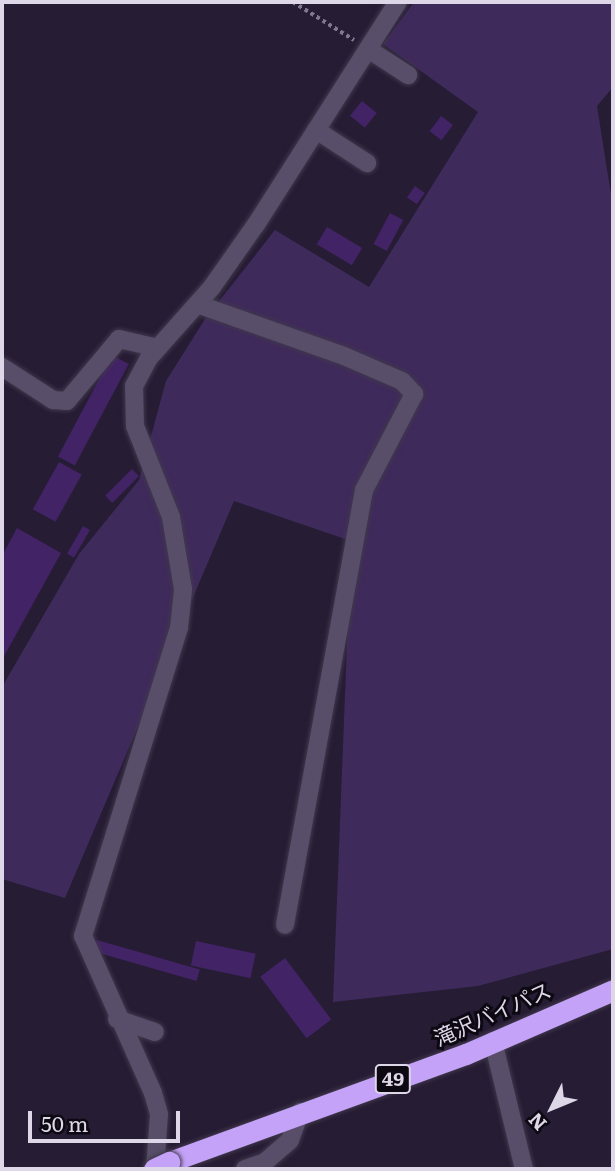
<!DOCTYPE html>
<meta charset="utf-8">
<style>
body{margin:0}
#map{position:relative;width:615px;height:1171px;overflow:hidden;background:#261c34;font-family:Literata,"Noto Sans JP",serif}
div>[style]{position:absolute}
.green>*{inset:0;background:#3f2a5c}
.building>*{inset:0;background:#422366;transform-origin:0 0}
.path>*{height:3.5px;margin-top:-1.75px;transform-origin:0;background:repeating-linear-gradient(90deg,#80788c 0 3.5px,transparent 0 7px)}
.roads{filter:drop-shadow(0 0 2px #40384c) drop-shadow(0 0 2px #40384c)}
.minor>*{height:18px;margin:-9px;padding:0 9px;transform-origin:9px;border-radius:9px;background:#584e69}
.highway>*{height:21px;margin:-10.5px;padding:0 10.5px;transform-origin:10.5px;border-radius:10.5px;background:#c4a2f7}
.bridges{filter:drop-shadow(0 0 2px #40384c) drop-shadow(0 0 2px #40384c)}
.highway-bridge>*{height:21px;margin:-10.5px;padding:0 10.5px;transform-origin:10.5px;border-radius:10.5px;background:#c4a2f7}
span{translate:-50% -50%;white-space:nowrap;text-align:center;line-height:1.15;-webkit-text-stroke:6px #0d0913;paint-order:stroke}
.shield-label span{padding:2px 5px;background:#0d0913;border:2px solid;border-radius:5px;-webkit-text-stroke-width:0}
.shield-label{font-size:19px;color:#ddd7e7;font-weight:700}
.street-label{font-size:21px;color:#ddd7e7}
.frame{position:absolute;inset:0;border:4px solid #ddd7e7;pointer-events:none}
.north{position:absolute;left:517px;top:1073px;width:70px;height:70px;-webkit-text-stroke:5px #0d0913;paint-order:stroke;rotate:227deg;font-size:19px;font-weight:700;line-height:28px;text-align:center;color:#ddd7e7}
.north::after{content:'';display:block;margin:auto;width:24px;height:32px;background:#ddd7e7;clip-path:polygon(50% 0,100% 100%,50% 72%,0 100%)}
.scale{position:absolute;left:28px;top:1111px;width:152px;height:32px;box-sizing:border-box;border:4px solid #ddd7e7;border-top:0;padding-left:9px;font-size:21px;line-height:24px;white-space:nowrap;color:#ddd7e7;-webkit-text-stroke:5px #0d0913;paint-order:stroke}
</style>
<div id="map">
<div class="green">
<div style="clip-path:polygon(414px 2px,613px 2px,613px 87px,597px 106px,613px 207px,613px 949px,478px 986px,333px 1002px,351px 541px,234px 501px,65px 898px,2px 879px,2px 687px,79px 554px,139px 480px,166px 381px,205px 319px,275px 230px,369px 287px,478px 112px,383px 44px)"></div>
</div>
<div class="building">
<div style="left:362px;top:101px;width:19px;height:19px;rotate:39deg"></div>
<div style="left:441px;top:116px;width:15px;height:19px;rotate:37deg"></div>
<div style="left:415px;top:186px;width:12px;height:14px;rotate:35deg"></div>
<div style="left:390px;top:213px;width:15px;height:35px;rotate:28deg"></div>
<div style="left:327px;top:227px;width:41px;height:20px;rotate:31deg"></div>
<div style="left:112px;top:355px;width:19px;height:115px;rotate:28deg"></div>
<div style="left:59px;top:462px;width:26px;height:54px;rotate:29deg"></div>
<div style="left:132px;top:469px;width:10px;height:38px;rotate:45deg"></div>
<div style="left:83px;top:526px;width:8px;height:32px;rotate:30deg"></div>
<div style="clip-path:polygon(17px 528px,61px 553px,2px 660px,2px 556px)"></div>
<div style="left:97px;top:940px;width:107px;height:12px;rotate:16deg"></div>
<div style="left:196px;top:941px;width:61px;height:25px;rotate:12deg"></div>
<div style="left:285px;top:958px;width:77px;height:31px;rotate:53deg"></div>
</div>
<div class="path">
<div style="left:293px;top:2px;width:72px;rotate:31.9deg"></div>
</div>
<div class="roads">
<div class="minor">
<div style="left:368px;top:49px;width:48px;rotate:33deg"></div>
<div style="left:316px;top:130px;width:61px;rotate:32.9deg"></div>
<div style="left:197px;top:304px;width:156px;rotate:19.5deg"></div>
<div style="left:344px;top:356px;width:63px;rotate:23.3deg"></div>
<div style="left:402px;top:381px;width:18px;rotate:47deg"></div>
<div style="left:414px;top:394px;width:108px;rotate:117.5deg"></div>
<div style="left:364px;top:490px;width:442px;rotate:100.3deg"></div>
<div style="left:2px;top:367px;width:61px;rotate:32.9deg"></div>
<div style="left:53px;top:400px;width:14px;rotate:4deg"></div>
<div style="left:67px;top:401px;width:81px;rotate:-50deg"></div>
<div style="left:119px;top:339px;width:39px;rotate:13deg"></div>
<div style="left:117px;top:1019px;width:40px;rotate:18.9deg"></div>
<div style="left:493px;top:1041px;width:132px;rotate:76.4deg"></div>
<div style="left:155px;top:1169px;width:55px;rotate:-85.8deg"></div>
<div style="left:159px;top:1114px;width:22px;rotate:-106deg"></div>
<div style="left:153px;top:1093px;width:172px;rotate:-114deg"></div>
<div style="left:83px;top:936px;width:323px;rotate:-72.7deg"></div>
<div style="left:179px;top:628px;width:39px;rotate:-84deg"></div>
<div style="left:183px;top:589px;width:73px;rotate:-99.5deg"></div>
<div style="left:171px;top:517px;width:98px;rotate:-111.6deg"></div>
<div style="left:135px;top:426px;width:40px;rotate:-91.4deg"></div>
<div style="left:134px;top:386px;width:32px;rotate:-62deg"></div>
<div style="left:149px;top:358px;width:95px;rotate:-48.4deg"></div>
<div style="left:212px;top:287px;width:78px;rotate:-54.9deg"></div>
<div style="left:257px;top:223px;width:262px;rotate:-57.5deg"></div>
<div style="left:245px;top:1169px;width:21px;rotate:-19deg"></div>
<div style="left:265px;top:1162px;width:33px;rotate:-41deg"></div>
<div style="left:290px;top:1140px;width:30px;rotate:-70deg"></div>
</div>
<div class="highway">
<div style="left:169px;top:1162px;width:316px;rotate:-20deg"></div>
<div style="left:466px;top:1054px;width:160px;rotate:-23.5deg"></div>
</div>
</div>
<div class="bridges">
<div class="highway-bridge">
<div style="left:154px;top:1169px;width:17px;rotate:-25deg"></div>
</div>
</div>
<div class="shield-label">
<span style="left:393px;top:1079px">49</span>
</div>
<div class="street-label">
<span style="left:492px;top:1013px;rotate:-24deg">滝沢バイパス</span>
</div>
<div class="frame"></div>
<div class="north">N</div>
<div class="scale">50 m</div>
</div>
